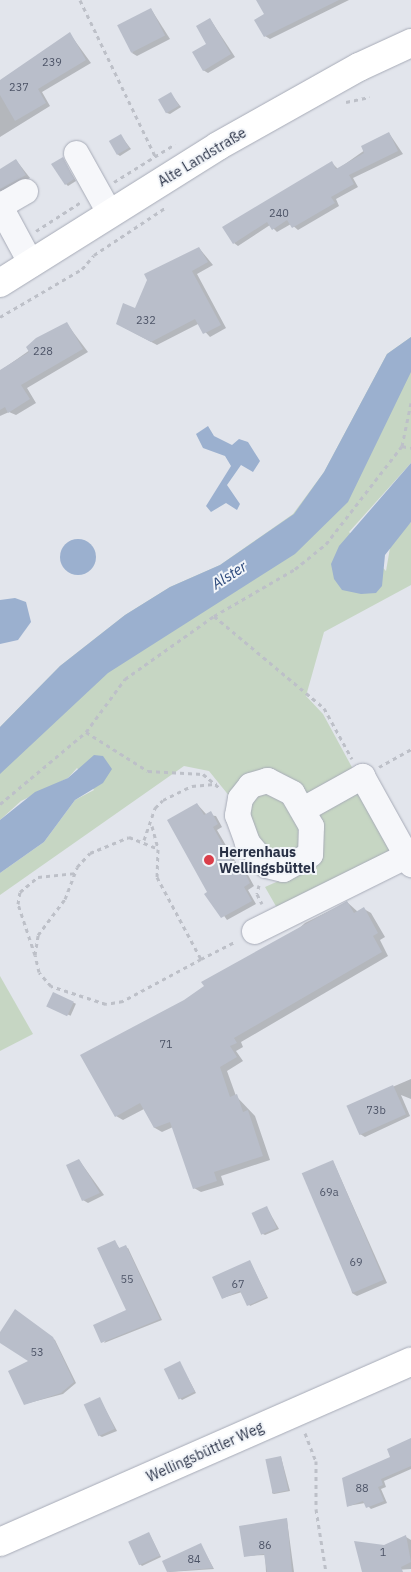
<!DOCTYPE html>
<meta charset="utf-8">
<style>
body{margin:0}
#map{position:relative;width:411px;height:1572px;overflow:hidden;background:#e2e5ec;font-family:"IBM Plex Sans",sans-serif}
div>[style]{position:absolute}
.green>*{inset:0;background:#c6d6c3}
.water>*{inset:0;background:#9bb0cf}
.round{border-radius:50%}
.shadow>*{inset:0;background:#0003;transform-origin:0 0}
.building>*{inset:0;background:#b9beca;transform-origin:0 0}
.path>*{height:3px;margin-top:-1.5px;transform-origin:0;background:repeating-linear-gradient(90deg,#bdc0c8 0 4px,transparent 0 8px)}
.roads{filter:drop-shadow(0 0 1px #a7abb7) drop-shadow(0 0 1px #a7abb7)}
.minor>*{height:25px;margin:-12.5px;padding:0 12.5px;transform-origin:12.5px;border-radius:12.5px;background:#f6f7fa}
.major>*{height:28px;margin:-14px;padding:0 14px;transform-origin:14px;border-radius:14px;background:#fff}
.dots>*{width:14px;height:14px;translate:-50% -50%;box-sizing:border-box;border:2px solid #f2f5f9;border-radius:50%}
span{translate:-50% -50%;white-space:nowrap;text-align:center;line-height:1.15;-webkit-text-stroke:4px #f2f5f9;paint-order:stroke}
.number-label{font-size:11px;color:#4d5467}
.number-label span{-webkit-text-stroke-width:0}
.street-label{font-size:14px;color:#293146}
.poi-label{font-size:14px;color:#293146;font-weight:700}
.left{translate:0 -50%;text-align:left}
.water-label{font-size:15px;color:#2f4c7e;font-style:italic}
</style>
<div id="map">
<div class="green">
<div style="clip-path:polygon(411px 337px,411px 463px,349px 532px,386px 571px,391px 542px,411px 522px,411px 585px,324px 632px,306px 696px,323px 714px,354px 771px,304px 798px,291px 786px,230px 797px,209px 771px,184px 766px,0 895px,0 873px,44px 842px,75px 800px,94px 790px,77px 768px,68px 778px,21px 801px,0 820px,0 727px,60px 666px,125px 615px,170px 587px,220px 565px,293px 514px,324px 472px,387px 354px)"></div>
<div style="clip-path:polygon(362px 787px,397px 848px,281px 915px,265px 887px,292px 875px,312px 814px)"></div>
<div style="clip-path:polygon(261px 791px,279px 794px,298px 820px,299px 847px,290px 856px,274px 857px,255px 835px,248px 808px)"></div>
<div style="clip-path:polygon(0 976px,33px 1034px,0 1051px)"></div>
</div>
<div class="water">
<div style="clip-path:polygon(411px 337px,411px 372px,348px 502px,295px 554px,108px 673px,0 774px,0 727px,60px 666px,125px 615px,170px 587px,220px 565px,294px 514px,324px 472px,387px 354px)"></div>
<div style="clip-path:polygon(208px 426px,214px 436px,232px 445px,239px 439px,248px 442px,260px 461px,253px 472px,241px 465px,227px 485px,240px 504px,237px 510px,226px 503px,211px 512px,206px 506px,231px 466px,225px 456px,203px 448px,196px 434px)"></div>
<div style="clip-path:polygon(411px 463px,411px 522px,385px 555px,382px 586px,376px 593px,361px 594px,342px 590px,334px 579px,331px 564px,339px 546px)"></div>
<div class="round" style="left:60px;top:539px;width:36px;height:36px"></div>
<div style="clip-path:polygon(15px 598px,26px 602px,31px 622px,18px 640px,0 644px,0 600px)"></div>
<div style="clip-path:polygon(94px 755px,103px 756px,112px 769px,103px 783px,75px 800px,44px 842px,0 873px,0 820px,35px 792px,68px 778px)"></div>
</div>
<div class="shadow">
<div style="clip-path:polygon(258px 0,349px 0,270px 39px,265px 36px,266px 14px)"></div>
<div style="clip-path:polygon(151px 9px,170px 39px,137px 56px,132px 53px)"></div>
<div style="clip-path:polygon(210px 19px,235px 57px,208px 73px,203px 70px)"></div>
<div style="clip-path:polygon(70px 34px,91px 63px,42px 92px,50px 106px,0 137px,0 81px)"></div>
<div style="clip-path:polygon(171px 94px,181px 107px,170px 114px,167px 113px)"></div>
<div style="clip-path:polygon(389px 133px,403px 154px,353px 178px,358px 187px,336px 199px,339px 206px,298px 230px,291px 224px,277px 232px,270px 225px,238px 246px,234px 243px,332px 163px,338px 169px)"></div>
<div style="clip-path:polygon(121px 136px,131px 149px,120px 156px,117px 154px)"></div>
<div style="clip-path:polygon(63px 159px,76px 181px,68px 186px,66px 184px)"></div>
<div style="clip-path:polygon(16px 160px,30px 178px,0 196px,0 170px)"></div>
<div style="clip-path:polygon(199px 248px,213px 265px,197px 274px,226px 328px,210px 337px,198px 324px,157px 345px,123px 327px)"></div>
<div style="clip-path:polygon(67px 324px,88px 352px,27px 388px,36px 403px,16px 415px,9px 412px,0 416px,0 371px)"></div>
<div style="clip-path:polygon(197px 804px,207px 815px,216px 816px,222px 827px,217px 830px,242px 873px,248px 875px,254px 886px,248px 890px,256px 904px,227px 920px,208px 893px)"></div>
<div style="clip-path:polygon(347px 902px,358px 912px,364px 909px,371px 913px,385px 937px,380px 940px,388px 956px,241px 1042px,243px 1047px,236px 1051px,243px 1061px,227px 1071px,236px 1096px,255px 1116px,270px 1160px,221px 1176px,224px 1185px,201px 1192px,194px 1188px,173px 1127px,162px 1132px,155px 1128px,144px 1109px,123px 1120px,116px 1116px,185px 1001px,286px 940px,305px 923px)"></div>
<div style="left:54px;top:994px;width:24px;height:13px;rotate:24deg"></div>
<div style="clip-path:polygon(411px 1079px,411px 1099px,401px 1095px,410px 1116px,365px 1137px,360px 1134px,348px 1106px)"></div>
<div style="clip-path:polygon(79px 1160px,104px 1195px,88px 1203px,83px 1200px)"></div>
<div style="clip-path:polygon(333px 1161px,387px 1283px,357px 1296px,352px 1293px)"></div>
<div style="clip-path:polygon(267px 1208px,279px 1229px,265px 1235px,263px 1234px)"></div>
<div style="clip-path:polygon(114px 1241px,120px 1249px,128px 1248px,162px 1320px,104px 1343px,128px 1310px)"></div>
<div style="clip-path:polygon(250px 1262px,268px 1298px,250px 1306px,242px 1292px,223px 1298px)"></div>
<div style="clip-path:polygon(15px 1311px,55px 1340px,76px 1383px,63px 1394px,25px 1404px,31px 1361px,0 1342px)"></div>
<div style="clip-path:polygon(180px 1363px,196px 1393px,182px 1400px,180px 1398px)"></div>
<div style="clip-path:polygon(100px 1399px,117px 1431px,102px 1437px,100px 1436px)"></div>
<div style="clip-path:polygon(411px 1440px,411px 1469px,384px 1481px,386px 1487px,381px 1489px,387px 1503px,371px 1509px,365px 1503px,348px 1506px)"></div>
<div style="clip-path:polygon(281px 1457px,290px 1491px,274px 1494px,272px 1493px)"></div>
<div style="clip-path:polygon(287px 1520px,294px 1572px,266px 1572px,265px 1555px,245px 1556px)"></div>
<div style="clip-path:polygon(149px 1533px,161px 1557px,142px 1566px,140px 1564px)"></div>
<div style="clip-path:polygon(406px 1537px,411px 1540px,411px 1569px,364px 1572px,384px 1546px)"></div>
<div style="clip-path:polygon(201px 1545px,214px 1569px,169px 1572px,164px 1562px)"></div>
</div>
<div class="building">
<div style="clip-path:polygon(256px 0,339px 0,264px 37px,254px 20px,264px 14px)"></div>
<div style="left:151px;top:8px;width:31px;height:38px;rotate:63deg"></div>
<div style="clip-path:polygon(210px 18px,231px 54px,203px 71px,192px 52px,206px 44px,196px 26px)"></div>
<div style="clip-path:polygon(70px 32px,86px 60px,38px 89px,46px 103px,15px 121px,0 95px,0 80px)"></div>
<div style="left:171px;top:92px;width:16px;height:15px;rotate:60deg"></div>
<div style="clip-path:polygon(389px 132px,398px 151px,349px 175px,354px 184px,331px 197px,335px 203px,292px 228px,287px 220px,272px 230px,267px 222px,233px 244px,222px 227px,332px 161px,336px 169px,364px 153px,361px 146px)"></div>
<div style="left:121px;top:134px;width:16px;height:14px;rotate:60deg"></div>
<div style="clip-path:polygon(63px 157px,74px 179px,65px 185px,51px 164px)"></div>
<div style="clip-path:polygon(16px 159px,26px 175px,0 189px,0 169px)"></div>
<div style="clip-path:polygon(199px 247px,208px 262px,192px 271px,221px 325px,203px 334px,195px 319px,151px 342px,116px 324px,123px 303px,135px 308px,147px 280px,144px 274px)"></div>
<div style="clip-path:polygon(67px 322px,83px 349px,21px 385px,30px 399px,8px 413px,5px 407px,0 410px,0 370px,29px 352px,26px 347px,36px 338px)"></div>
<div style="clip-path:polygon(197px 803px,204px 815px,211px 811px,218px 824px,213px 827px,239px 873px,244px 871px,250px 883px,244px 887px,252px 901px,221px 918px,204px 894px,207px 892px,167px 820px)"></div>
<div style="clip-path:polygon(347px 901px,354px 913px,364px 907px,378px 933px,373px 936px,382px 952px,234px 1038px,237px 1043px,230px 1046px,237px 1057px,220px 1067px,230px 1097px,237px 1094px,243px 1112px,248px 1110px,263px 1156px,214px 1172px,217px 1181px,193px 1189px,170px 1122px,154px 1128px,140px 1103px,115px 1117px,80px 1055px,184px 1000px,204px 986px,201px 982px)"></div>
<div style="left:53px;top:992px;width:23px;height:16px;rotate:25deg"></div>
<div style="left:393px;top:1085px;width:32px;height:51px;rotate:66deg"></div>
<div style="clip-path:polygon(79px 1159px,100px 1193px,82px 1201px,66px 1165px)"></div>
<div style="left:333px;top:1160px;width:130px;height:34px;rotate:67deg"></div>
<div style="left:267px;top:1206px;width:24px;height:17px;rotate:66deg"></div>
<div style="clip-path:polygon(115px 1240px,119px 1248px,126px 1245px,160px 1319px,101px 1343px,93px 1325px,126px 1310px,97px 1248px)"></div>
<div style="clip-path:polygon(250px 1260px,267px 1297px,247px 1306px,240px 1291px,222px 1299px,212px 1277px)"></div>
<div style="clip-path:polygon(15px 1309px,53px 1337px,74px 1382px,61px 1393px,24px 1405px,8px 1371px,28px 1361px,0 1343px,0 1332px)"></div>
<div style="left:180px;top:1361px;width:34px;height:18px;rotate:64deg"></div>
<div style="left:100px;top:1397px;width:35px;height:18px;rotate:65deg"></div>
<div style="clip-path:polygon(411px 1438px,411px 1466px,381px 1479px,383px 1485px,378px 1487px,384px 1501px,366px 1508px,363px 1501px,347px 1507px,342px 1478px,390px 1457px,387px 1449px)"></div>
<div style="left:281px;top:1456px;width:35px;height:16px;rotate:78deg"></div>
<div style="clip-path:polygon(287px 1518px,292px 1572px,267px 1572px,264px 1554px,244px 1557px,239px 1526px)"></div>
<div style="left:149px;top:1532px;width:26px;height:23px;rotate:65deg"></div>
<div style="clip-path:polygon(406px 1535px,411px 1562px,401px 1567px,403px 1572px,362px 1572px,354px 1541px,384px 1545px)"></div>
<div style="clip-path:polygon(201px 1543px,213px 1568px,167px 1572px,162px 1561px)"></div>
</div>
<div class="path">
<div style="left:80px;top:0;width:173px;rotate:64.3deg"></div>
<div style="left:346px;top:102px;width:24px;rotate:-12deg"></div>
<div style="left:114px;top:182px;width:72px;rotate:-31.9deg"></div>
<div style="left:36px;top:231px;width:54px;rotate:-32.8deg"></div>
<div style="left:0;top:317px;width:95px;rotate:-30.3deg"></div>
<div style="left:82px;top:269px;width:18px;rotate:-49deg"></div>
<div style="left:94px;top:255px;width:85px;rotate:-33.5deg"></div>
<div style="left:402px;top:446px;width:44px;rotate:-78.2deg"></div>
<div style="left:214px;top:616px;width:143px;rotate:39.9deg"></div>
<div style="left:324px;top:708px;width:58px;rotate:61.2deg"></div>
<div style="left:86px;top:732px;width:73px;rotate:32.2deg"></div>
<div style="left:148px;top:771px;width:55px;rotate:3.1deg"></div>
<div style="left:203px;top:774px;width:23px;rotate:40deg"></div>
<div style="left:379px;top:767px;width:37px;rotate:-29deg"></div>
<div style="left:0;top:804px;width:112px;rotate:-39.9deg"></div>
<div style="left:86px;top:732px;width:66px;rotate:-53.7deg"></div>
<div style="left:125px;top:679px;width:109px;rotate:-35.3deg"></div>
<div style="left:214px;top:616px;width:94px;rotate:-30.1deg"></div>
<div style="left:295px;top:569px;width:40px;rotate:-39deg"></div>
<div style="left:326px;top:544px;width:124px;rotate:-52.2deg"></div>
<div style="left:402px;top:446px;width:9px;rotate:13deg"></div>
<div style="left:152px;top:826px;width:23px;rotate:75deg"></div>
<div style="left:144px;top:840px;width:34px;rotate:-71deg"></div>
<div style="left:155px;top:808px;width:11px;rotate:-45deg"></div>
<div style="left:163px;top:800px;width:32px;rotate:-26deg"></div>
<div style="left:192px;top:786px;width:25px;rotate:-5deg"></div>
<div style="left:259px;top:885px;width:9px;rotate:103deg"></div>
<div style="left:257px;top:894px;width:11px;rotate:63deg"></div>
<div style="left:35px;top:955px;width:54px;rotate:-108.4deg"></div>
<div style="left:18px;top:904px;width:12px;rotate:-81deg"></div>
<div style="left:20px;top:892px;width:23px;rotate:-40deg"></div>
<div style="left:38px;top:877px;width:37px;rotate:-6deg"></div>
<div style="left:201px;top:959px;width:89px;rotate:151.7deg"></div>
<div style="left:123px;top:1001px;width:17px;rotate:170deg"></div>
<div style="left:106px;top:1004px;width:58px;rotate:-161.9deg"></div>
<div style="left:51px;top:986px;width:18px;rotate:-131deg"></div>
<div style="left:39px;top:972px;width:17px;rotate:-103deg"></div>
<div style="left:35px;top:955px;width:20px;rotate:-81deg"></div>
<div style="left:38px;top:935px;width:45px;rotate:-53.1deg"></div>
<div style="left:65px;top:899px;width:34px;rotate:-69deg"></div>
<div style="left:77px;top:867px;width:19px;rotate:-47deg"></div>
<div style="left:90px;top:853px;width:42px;rotate:-22.3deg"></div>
<div style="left:129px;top:837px;width:31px;rotate:22deg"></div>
<div style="left:158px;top:849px;width:28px;rotate:92deg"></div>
<div style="left:157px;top:877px;width:93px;rotate:61.8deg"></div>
<div style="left:201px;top:959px;width:39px;rotate:-27deg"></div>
<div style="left:305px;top:1433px;width:30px;rotate:69deg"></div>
<div style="left:316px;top:1461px;width:48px;rotate:90deg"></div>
<div style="left:316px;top:1509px;width:64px;rotate:81deg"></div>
</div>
<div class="roads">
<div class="minor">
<div style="left:76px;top:153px;width:70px;rotate:60.9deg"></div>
<div style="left:25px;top:191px;width:22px;rotate:150deg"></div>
<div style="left:6px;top:202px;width:10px;rotate:107deg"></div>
<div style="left:3px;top:212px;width:59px;rotate:61.7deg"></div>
<div style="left:267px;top:780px;width:28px;rotate:27deg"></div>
<div style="left:292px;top:793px;width:38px;rotate:60deg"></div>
<div style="left:311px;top:826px;width:28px;rotate:92deg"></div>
<div style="left:310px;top:854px;width:31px;rotate:151deg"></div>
<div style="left:283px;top:869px;width:17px;rotate:-167deg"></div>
<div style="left:266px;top:865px;width:30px;rotate:-130deg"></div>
<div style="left:247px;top:842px;width:29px;rotate:-110deg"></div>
<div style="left:237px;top:815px;width:17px;rotate:-80deg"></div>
<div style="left:240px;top:798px;width:16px;rotate:-52deg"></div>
<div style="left:250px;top:785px;width:18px;rotate:-16deg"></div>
<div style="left:303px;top:809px;width:68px;rotate:-29.2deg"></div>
<div style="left:362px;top:776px;width:101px;rotate:60.9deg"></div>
<div style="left:254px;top:931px;width:171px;rotate:-26.4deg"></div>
</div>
<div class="major">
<div style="left:0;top:283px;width:257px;rotate:-32.1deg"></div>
<div style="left:218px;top:146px;width:162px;rotate:-29.3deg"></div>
<div style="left:359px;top:67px;width:57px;rotate:-24.8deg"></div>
<div style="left:0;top:1542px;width:449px;rotate:-23.7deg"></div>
</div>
</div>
<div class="dots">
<div style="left:209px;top:860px;background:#da3e4a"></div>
</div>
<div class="number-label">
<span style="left:52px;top:62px">239</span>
<span style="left:19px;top:87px">237</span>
<span style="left:279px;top:213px">240</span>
<span style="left:146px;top:320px">232</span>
<span style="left:43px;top:351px">228</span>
<span style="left:166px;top:1044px">71</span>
<span style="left:376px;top:1110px">73b</span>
<span style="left:329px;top:1192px">69a</span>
<span style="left:356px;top:1262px">69</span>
<span style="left:127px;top:1279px">55</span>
<span style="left:238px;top:1284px">67</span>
<span style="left:37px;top:1352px">53</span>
<span style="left:362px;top:1488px">88</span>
<span style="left:265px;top:1545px">86</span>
<span style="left:383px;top:1552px">1</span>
<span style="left:194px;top:1559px">84</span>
</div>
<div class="street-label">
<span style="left:202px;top:157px;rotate:-31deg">Alte Landstraße</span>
<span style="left:205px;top:1452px;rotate:-24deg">Wellingsbüttler Weg</span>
</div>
<div class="poi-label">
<span class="left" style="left:219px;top:860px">Herrenhaus<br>Wellingsbüttel</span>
</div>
<div class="water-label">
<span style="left:229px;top:575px;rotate:-33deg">Alster</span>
</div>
</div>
